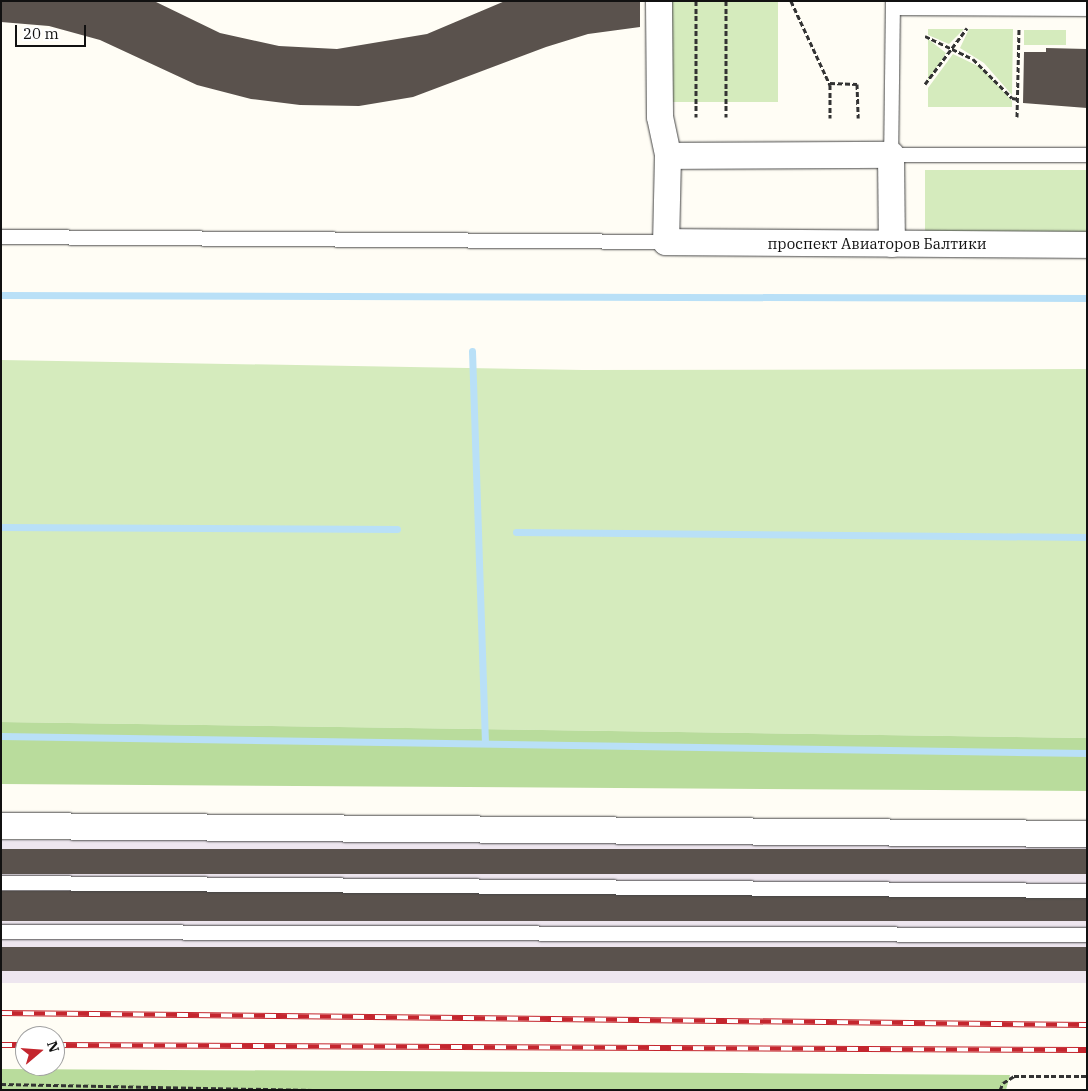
<!DOCTYPE html>
<meta charset="utf-8">
<style>
body{margin:0}
#map{position:relative;width:1088px;height:1091px;overflow:hidden;background:#fffdf5;font-family:"IBM Plex Serif",serif}
div>[style]{position:absolute}
.industrial>*{inset:0;background:#eee6ef;transform-origin:0 0}
.green>*{inset:0;background:#d5ebbd;transform-origin:0 0}
.forest>*{inset:0;background:#b9dc9c}
.stream>*{height:7px;margin:-3.5px;padding:0 3.5px;transform-origin:3.5px;border-radius:3.5px;background:#b9e0f7}
.building>*{inset:0;background:#5a524d;transform-origin:0 0}
.path>*{height:3px;margin-top:-1.5px;transform-origin:0;background:repeating-linear-gradient(90deg,#333 0 5px,transparent 0 7.5px)}
.roads{filter:drop-shadow(0 0 1px #444) drop-shadow(0 0 1px #444)}
.lane>*{height:14px;margin:-7px;padding:0 7px;transform-origin:7px;border-radius:7px;background:#fff}
.street>*{height:26px;margin:-13px;padding:0 13px;transform-origin:13px;border-radius:13px;background:#fff}
.rail>*{height:5.5px;margin-top:-2.75px;transform-origin:0;background:repeating-linear-gradient(90deg,#fff 0 11px,#c4262e 0 22px);box-sizing:border-box;border-block:1px solid #c4262e}
span{translate:-50% -50%;white-space:nowrap;text-align:center;line-height:1.15;-webkit-text-stroke:5px #fff;paint-order:stroke}
.street-label{font-size:15px;color:#111}
.frame{position:absolute;inset:0;border:2px solid #111;pointer-events:none}
.north{position:absolute;left:15px;top:1026px;width:50px;height:50px;box-sizing:border-box;background:#fff;border:1px solid #a0a0a0;border-radius:50%;rotate:72deg;font-size:14px;font-weight:700;line-height:20px;text-align:center;color:#111}
.north::after{content:'';display:block;margin:auto;width:18px;height:22px;background:#c4262e;clip-path:polygon(50% 0,100% 100%,50% 72%,0 100%)}
.scale{position:absolute;left:15px;top:25px;width:71px;height:22px;box-sizing:border-box;border:2px solid #111;border-top:0;padding-left:6px;font-size:15px;line-height:18px;white-space:nowrap;color:#111;-webkit-text-stroke:4px #fff;paint-order:stroke}
</style>
<div id="map">
<div class="industrial">
<div style="left:1px;top:840px;width:1086px;height:143px"></div>
</div>
<div class="green">
<div style="left:669px;top:1px;width:109px;height:101px"></div>
<div style="clip-path:polygon(928px 29px,964px 29px,949px 44px,928px 35px)"></div>
<div style="clip-path:polygon(969px 29px,1013px 29px,1012px 95px,984px 63px,960px 48px)"></div>
<div style="left:1024px;top:30px;width:42px;height:15px"></div>
<div style="clip-path:polygon(928px 39px,946px 53px,928px 81px)"></div>
<div style="clip-path:polygon(953px 54px,982px 68px,1012px 101px,1012px 107px,928px 107px,928px 88px)"></div>
<div style="left:925px;top:170px;width:162px;height:67px"></div>
<div style="clip-path:polygon(1px 360px,583px 370px,1087px 369px,1087px 738px,1px 722px)"></div>
</div>
<div class="forest">
<div style="clip-path:polygon(1px 722px,1087px 738px,1087px 791px,1px 784px)"></div>
<div style="clip-path:polygon(1px 1069px,740px 1073px,1010px 1075px,1006px 1090px,1px 1090px)"></div>
</div>
<div class="stream">
<div style="left:1px;top:295px;width:1086px;rotate:0.16deg"></div>
<div style="left:472px;top:351px;width:390px;rotate:88.1deg"></div>
<div style="left:1px;top:527px;width:396px;rotate:0.3deg"></div>
<div style="left:516px;top:532px;width:571px;rotate:0.5deg"></div>
<div style="left:1px;top:736px;width:1086px;rotate:0.9deg"></div>
</div>
<div class="building">
<div style="clip-path:polygon(1px 1px,154px 1px,220px 33px,279px 46px,337px 49px,427px 34px,505px 1px,640px 1px,640px 27px,588px 34px,546px 47px,413px 97px,359px 106px,300px 105px,251px 99px,197px 85px,100px 40px,49px 26px,1px 22px)"></div>
<div style="clip-path:polygon(1046px 48px,1087px 49px,1087px 108px,1023px 103px,1024px 52px,1046px 52px)"></div>
<div style="left:1px;top:849px;width:1086px;height:25px"></div>
<div style="left:1px;top:891px;width:1086px;height:30px"></div>
<div style="left:1px;top:947px;width:1086px;height:24px"></div>
</div>
<div class="path">
<div style="left:696px;top:1px;width:116px;rotate:90deg"></div>
<div style="left:726px;top:1px;width:116px;rotate:90deg"></div>
<div style="left:791px;top:1px;width:93px;rotate:65.1deg"></div>
<div style="left:830px;top:85px;width:33px;rotate:90deg"></div>
<div style="left:925px;top:36px;width:53px;rotate:25.6deg"></div>
<div style="left:973px;top:59px;width:55px;rotate:45deg"></div>
<div style="left:1012px;top:98px;width:6px;rotate:9deg"></div>
<div style="left:830px;top:83px;width:27px;rotate:2deg"></div>
<div style="left:857px;top:84px;width:34px;rotate:88deg"></div>
<div style="left:925px;top:84px;width:70px;rotate:-53.1deg"></div>
<div style="left:1017px;top:117px;width:89px;rotate:-88.7deg"></div>
<div style="left:1px;top:1084px;width:312px;rotate:1.1deg"></div>
<div style="left:1000px;top:1090px;width:8px;rotate:-67deg"></div>
<div style="left:1003px;top:1083px;width:13px;rotate:-32deg"></div>
<div style="left:1014px;top:1076px;width:73px"></div>
</div>
<div class="roads">
<div class="lane">
<div style="left:893px;top:1px;width:154px;rotate:90.7deg"></div>
<div style="left:891px;top:155px;width:196px"></div>
<div style="left:893px;top:8px;width:194px;rotate:0.3deg"></div>
<div style="left:1px;top:237px;width:665px;rotate:0.43deg"></div>
<div style="left:1px;top:883px;width:1086px;rotate:0.42deg"></div>
<div style="left:1px;top:932px;width:1086px;rotate:0.16deg"></div>
</div>
<div class="street">
<div style="left:659px;top:1px;width:116px;rotate:89.5deg"></div>
<div style="left:660px;top:117px;width:40px;rotate:78deg"></div>
<div style="left:668px;top:156px;width:86px;rotate:91.3deg"></div>
<div style="left:666px;top:242px;width:421px;rotate:0.4deg"></div>
<div style="left:668px;top:156px;width:223px;rotate:-0.3deg"></div>
<div style="left:891px;top:155px;width:89px;rotate:89.4deg"></div>
<div style="left:1px;top:826px;width:1086px;rotate:0.42deg"></div>
</div>
</div>
<div class="rail">
<div style="left:1px;top:1013px;width:1086px;rotate:0.63deg"></div>
<div style="left:1px;top:1045px;width:24px"></div>
<div style="left:55px;top:1045px;width:1032px;rotate:0.28deg"></div>
</div>
<div class="street-label">
<span style="left:877px;top:244px">проспект Авиаторов Балтики</span>
</div>
<div class="frame"></div>
<div class="north">N</div>
<div class="scale">20 m</div>
</div>
